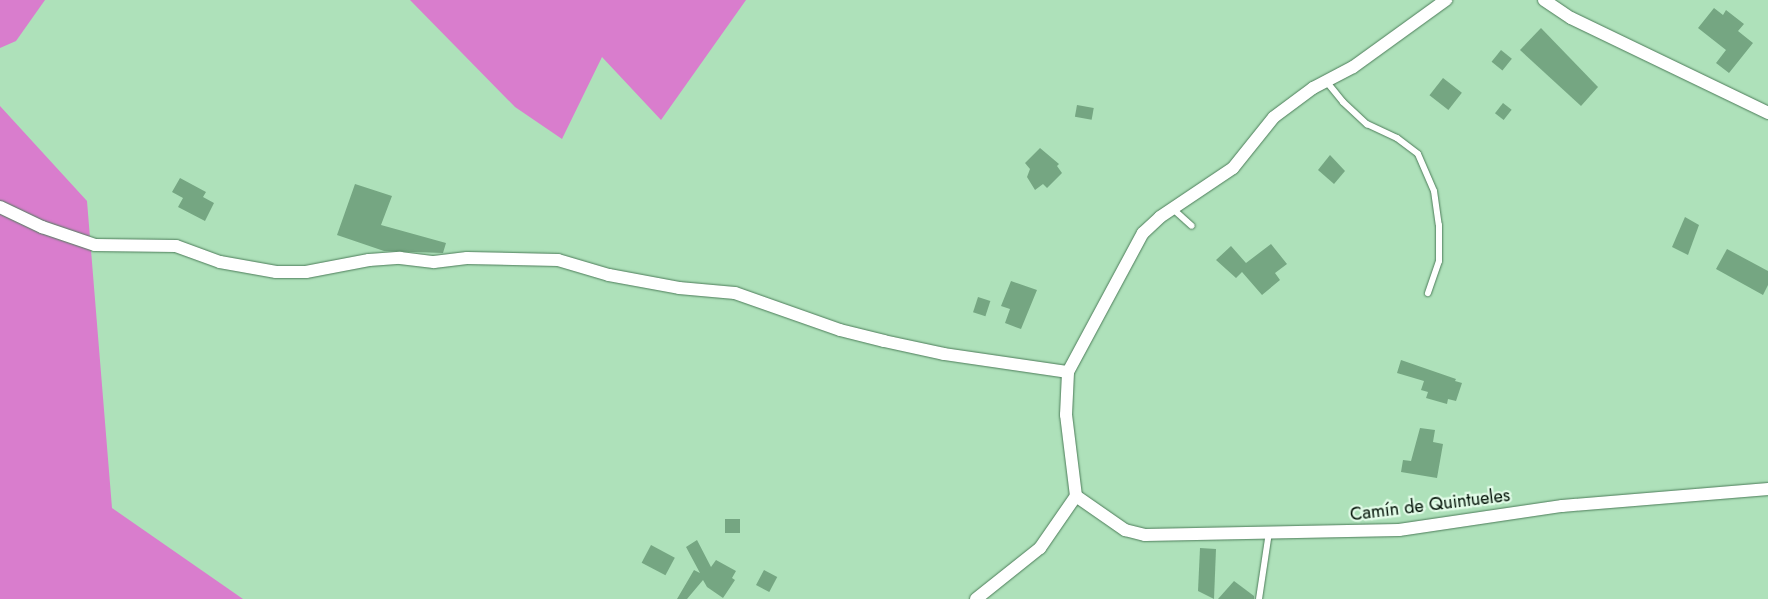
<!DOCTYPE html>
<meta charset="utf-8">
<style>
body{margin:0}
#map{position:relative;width:1768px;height:599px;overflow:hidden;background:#aee1ba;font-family:Jost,sans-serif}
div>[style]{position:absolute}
.forest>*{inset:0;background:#d97dcd}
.building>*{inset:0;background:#75a682;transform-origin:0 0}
.roads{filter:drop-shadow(0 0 1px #4c7c59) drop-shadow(0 0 1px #4c7c59)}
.service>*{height:6px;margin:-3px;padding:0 3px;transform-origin:3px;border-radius:3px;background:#fff}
.minor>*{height:12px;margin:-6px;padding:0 6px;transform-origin:6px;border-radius:6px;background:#fff}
span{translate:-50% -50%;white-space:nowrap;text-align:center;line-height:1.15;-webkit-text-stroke:4.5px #e1fbe7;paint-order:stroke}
.street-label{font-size:18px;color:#011005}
</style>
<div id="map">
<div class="forest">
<div style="clip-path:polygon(0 0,45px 0,16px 41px,0 48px)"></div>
<div style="clip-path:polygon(410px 0,746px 0,661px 120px,602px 57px,562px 139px,515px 107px)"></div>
<div style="clip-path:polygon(0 106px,87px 201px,112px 508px,243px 599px,0 599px)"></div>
</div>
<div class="building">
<div style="clip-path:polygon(1714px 8px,1723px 15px,1726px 10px,1744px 24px,1738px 31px,1753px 43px,1729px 73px,1716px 63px,1726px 50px,1698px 28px)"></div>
<div style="clip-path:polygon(1541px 28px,1598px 87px,1581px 106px,1520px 50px)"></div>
<div style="left:1501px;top:50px;width:14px;height:15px;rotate:39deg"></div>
<div style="left:1443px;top:78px;width:24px;height:22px;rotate:38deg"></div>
<div style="left:1503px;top:103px;width:11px;height:13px;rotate:38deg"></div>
<div style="left:1077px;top:105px;width:17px;height:12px;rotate:10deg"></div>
<div style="clip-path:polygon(1040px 148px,1059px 164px,1057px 166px,1062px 173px,1047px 188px,1043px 184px,1035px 190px,1027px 177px,1030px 169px,1025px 163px)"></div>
<div style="clip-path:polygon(1330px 155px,1345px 171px,1334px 184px,1318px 170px)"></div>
<div style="clip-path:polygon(180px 178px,206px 192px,203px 197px,214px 203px,205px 221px,178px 207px,183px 198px,172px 192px)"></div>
<div style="clip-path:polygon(355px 184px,392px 196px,381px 225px,446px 243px,443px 253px,384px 251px,337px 235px)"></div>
<div style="clip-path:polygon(1685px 217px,1699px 225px,1688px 255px,1672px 247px)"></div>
<div style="clip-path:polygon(1271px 244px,1287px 264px,1275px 273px,1280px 280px,1262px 295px,1242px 272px,1236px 278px,1216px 260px,1231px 246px,1246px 263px)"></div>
<div style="clip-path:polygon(1727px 249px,1768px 271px,1768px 285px,1763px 295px,1716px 269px)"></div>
<div style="clip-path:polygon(1011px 281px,1037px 290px,1021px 329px,1005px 323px,1010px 309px,1001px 306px)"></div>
<div style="left:978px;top:297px;width:13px;height:16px;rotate:18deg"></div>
<div style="clip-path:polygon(1401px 360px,1456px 379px,1455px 381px,1462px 383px,1456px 401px,1448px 399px,1447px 404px,1426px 398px,1428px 392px,1421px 390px,1424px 381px,1397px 373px)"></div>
<div style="clip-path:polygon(1420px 428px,1435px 430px,1433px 442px,1443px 444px,1437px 478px,1401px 472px,1403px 460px,1411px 461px)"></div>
<div style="left:725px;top:519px;width:15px;height:14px"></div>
<div style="clip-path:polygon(697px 540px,711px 567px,716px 560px,736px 571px,732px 578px,735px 580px,723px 598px,707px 587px,703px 580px,687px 599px,677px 599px,694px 570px,700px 573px,686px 547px)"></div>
<div style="left:651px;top:545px;width:27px;height:20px;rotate:28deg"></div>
<div style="clip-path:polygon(1200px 548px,1216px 549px,1214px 599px,1198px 591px)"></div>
<div style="left:764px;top:570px;width:15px;height:17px;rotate:28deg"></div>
<div style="clip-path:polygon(1234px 581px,1254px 596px,1254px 599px,1218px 599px)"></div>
</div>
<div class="roads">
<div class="service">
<div style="left:1326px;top:81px;width:27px;rotate:51deg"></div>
<div style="left:1343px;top:102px;width:33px;rotate:43deg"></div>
<div style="left:1367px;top:124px;width:33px;rotate:25deg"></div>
<div style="left:1397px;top:138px;width:26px;rotate:37deg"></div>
<div style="left:1418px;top:154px;width:40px;rotate:66.6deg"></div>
<div style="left:1434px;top:191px;width:34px;rotate:82deg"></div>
<div style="left:1439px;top:225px;width:36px;rotate:90deg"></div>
<div style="left:1439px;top:261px;width:34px;rotate:109deg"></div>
<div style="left:1173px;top:209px;width:25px;rotate:42deg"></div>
<div style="left:1259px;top:599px;width:68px;rotate:-81.5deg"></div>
</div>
<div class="minor">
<div style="left:1544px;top:0;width:32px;rotate:34deg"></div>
<div style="left:1571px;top:18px;width:219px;rotate:25.7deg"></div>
<div style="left:0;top:207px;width:47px;rotate:25.5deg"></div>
<div style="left:42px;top:227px;width:56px;rotate:18.8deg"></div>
<div style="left:95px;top:245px;width:81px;rotate:0.7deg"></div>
<div style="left:176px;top:246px;width:47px;rotate:20deg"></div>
<div style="left:220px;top:262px;width:57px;rotate:10.1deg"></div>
<div style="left:276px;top:272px;width:30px"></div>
<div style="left:306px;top:272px;width:64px;rotate:-10.8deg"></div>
<div style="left:369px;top:260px;width:31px;rotate:-4deg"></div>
<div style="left:400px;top:258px;width:34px;rotate:7deg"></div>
<div style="left:434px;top:262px;width:33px;rotate:-7deg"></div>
<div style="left:467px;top:258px;width:91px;rotate:1.3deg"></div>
<div style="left:558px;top:260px;width:53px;rotate:16.4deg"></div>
<div style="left:609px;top:275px;width:71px;rotate:10.5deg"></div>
<div style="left:679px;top:288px;width:56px;rotate:5.1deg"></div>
<div style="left:735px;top:293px;width:111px;rotate:19.4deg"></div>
<div style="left:840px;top:330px;width:45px;rotate:14deg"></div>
<div style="left:884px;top:341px;width:61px;rotate:12.2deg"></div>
<div style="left:944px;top:354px;width:125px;rotate:8.3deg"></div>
<div style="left:1076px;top:496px;width:60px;rotate:34.8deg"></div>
<div style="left:1125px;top:530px;width:21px;rotate:14deg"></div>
<div style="left:1145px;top:535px;width:254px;rotate:-1.1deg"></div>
<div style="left:1399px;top:530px;width:165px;rotate:-8.4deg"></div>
<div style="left:1562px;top:506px;width:207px;rotate:-4.7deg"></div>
<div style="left:976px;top:599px;width:82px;rotate:-38.6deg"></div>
<div style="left:1040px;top:548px;width:63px;rotate:-55.3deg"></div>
<div style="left:1076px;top:496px;width:82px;rotate:-97deg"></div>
<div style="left:1066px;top:415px;width:43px;rotate:-87.3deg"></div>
<div style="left:1068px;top:372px;width:158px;rotate:-61.7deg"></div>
<div style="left:1143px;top:233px;width:23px;rotate:-43deg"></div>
<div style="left:1160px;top:217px;width:88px;rotate:-33.9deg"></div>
<div style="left:1233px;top:168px;width:65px;rotate:-51.2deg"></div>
<div style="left:1274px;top:117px;width:49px;rotate:-36.6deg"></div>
<div style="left:1313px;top:88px;width:45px;rotate:-27.7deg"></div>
<div style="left:1353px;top:67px;width:115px;rotate:-35.8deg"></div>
</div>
</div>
<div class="street-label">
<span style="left:1430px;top:505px;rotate:-7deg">Camín de Quintueles</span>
</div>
</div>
